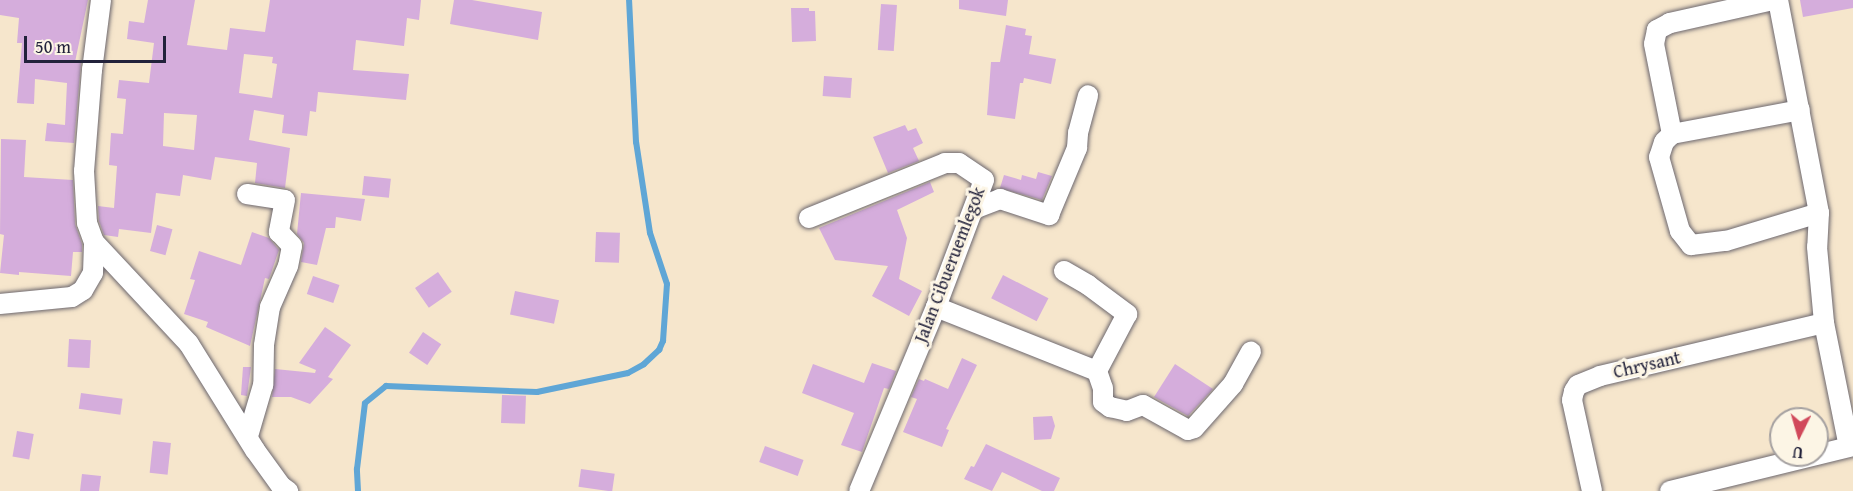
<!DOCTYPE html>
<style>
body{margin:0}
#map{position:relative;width:1853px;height:491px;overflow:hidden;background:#f6e6cc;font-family:"Gentium Book Plus",serif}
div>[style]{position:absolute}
.stream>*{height:6px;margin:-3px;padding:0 3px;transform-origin:3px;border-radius:3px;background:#5fa6d6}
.building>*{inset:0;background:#d5addc;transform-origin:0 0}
.roads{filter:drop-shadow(0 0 2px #6c676e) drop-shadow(0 0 2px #6c676e)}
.minor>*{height:20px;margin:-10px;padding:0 10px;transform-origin:10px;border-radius:10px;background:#fff}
span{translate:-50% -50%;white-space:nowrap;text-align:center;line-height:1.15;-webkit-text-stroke:6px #fcf5e5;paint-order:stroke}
.street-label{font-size:18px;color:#22223b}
.north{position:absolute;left:1769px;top:407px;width:60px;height:60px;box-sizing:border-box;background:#fcf5e5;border:2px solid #a5a1a1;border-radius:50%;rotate:185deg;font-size:16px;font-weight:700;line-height:24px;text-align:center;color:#22223b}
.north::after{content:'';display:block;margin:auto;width:21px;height:27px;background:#d1495b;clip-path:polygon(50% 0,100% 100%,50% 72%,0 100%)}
.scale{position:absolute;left:24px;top:36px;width:142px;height:27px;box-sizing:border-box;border:3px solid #22223b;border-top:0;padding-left:8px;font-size:18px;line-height:21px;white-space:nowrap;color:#22223b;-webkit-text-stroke:4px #fcf5e5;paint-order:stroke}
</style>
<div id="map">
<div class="stream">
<div style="left:358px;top:491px;width:22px;rotate:-93deg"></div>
<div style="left:357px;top:469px;width:66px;rotate:-83.1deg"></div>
<div style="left:365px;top:403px;width:27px;rotate:-39deg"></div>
<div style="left:386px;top:386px;width:151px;rotate:2.3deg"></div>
<div style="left:537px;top:392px;width:93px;rotate:-11.8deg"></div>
<div style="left:628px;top:373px;width:18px;rotate:-29deg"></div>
<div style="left:644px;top:364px;width:21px;rotate:-43deg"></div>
<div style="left:659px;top:350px;width:10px;rotate:-66deg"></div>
<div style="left:663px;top:341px;width:57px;rotate:-86deg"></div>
<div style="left:667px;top:284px;width:54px;rotate:-108.4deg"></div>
<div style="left:650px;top:233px;width:92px;rotate:-98.7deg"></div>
<div style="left:636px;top:142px;width:142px;rotate:-92.8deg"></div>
</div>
<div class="building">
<div style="clip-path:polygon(0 0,88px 0,75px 62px,81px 63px,74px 143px,45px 141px,47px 123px,65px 125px,67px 83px,35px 79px,34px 104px,17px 103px,22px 43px,17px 43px,19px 18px,0 15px)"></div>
<div style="clip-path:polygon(evenodd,148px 0,195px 0,187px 45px,227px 50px,230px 28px,265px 32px,270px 0,421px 0,419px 20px,407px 18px,404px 46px,356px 40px,353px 70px,409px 74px,406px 100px,318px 92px,316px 112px,310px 111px,307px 136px,282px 133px,284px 115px,254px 110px,249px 140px,290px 148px,285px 188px,255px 183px,257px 163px,215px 157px,211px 180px,183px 175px,180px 196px,156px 193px,151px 233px,119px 229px,118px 237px,104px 235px,99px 221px,98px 206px,114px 208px,117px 166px,109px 165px,111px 133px,123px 134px,126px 99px,117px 98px,119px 80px,149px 83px,154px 43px,127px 39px,129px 21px,144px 23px,148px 0,244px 54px,273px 57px,272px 63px,277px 64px,272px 98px,239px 93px,244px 54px,148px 0,164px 113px,197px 115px,194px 150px,163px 146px,164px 113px)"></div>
<div style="clip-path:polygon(454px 0,472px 0,542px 12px,538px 40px,450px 24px)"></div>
<div style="clip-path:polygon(959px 0,1008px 0,1006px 16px,959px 9px)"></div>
<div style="clip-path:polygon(1800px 0,1853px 0,1853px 8px,1803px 17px)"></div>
<div style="left:881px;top:4px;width:16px;height:46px;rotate:4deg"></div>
<div style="clip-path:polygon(791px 8px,809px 8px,809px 11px,815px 11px,816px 41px,792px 42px)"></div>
<div style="clip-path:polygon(1006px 25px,1026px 29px,1025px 35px,1032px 36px,1029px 54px,1056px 59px,1051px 84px,1024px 78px,1023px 83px,1020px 83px,1015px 119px,987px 115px,991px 62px,1000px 62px)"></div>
<div style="left:824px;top:76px;width:28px;height:20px;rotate:4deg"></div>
<div style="clip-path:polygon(905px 125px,908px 131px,916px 128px,923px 143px,913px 148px,919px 161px,888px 173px,873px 137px)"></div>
<div style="clip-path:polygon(1px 139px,26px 140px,24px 177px,73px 180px,75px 224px,82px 244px,82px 252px,73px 252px,71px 276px,19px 272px,19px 275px,0 273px,4px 235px,0 234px)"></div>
<div style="clip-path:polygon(1038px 172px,1052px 176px,1042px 200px,1000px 188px,1004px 175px,1021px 180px,1022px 175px,1036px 179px)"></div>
<div style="left:364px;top:176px;width:27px;height:19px;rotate:6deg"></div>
<div style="clip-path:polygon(930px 182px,934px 192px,897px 210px,907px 238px,899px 279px,922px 291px,909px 316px,872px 296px,888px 266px,835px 260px,819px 228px)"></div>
<div style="clip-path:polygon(301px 193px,365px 199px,361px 221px,336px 217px,335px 228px,326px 228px,317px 265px,301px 262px,304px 243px,297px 234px)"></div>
<div style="left:157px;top:225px;width:16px;height:27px;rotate:15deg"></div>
<div style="clip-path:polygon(252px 232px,269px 238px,279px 250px,269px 279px,265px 278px,250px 346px,206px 327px,208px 322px,184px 314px,195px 280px,190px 279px,199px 251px,241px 265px)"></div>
<div style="left:596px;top:232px;width:24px;height:30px;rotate:2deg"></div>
<div style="left:438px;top:272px;width:24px;height:28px;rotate:55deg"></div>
<div style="left:1003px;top:275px;width:51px;height:26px;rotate:27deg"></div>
<div style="left:313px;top:276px;width:28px;height:19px;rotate:19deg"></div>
<div style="left:515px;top:291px;width:45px;height:24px;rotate:12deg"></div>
<div style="clip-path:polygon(325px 327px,351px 345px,328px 377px,333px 379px,310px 404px,291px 397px,272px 397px,275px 369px,315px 373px,316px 370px,299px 363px)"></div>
<div style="left:423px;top:332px;width:22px;height:25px;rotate:34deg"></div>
<div style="left:69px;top:339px;width:22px;height:28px;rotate:3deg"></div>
<div style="clip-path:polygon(962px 358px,977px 365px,946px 429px,949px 430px,942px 447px,903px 432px,917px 399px,911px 397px,919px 379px,924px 381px,925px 379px,948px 389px)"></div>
<div style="clip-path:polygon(872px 363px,896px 371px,889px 389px,884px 388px,862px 452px,841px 445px,854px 413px,802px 393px,813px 364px,864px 383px)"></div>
<div style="clip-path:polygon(1175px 364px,1213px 389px,1188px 416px,1154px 397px)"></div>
<div style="clip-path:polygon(243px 367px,251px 367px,247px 396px,241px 395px)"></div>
<div style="left:81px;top:393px;width:42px;height:16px;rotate:8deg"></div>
<div style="left:502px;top:395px;width:24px;height:28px;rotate:2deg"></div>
<div style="clip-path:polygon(1052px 416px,1055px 426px,1051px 439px,1034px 440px,1033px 417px)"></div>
<div style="left:17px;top:431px;width:17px;height:26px;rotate:10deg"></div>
<div style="left:153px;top:441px;width:18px;height:32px;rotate:6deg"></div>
<div style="clip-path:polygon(986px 444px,1060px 478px,1054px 491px,1042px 491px,1002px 472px,992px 491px,964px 479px,971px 466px,974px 467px)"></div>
<div style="left:765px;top:446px;width:41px;height:17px;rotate:20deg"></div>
<div style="left:581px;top:469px;width:34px;height:18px;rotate:8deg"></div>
<div style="clip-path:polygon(82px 474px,101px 476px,99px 491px,80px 491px)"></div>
</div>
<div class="roads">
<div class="minor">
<div style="left:101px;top:0;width:71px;rotate:97.3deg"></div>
<div style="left:92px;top:70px;width:101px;rotate:94.5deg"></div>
<div style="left:84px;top:171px;width:52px;rotate:86.7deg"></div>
<div style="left:87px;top:223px;width:20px;rotate:70deg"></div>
<div style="left:94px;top:242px;width:139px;rotate:47deg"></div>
<div style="left:189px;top:344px;width:125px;rotate:58.1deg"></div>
<div style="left:255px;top:450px;width:44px;rotate:54.2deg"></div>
<div style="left:281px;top:486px;width:9px;rotate:36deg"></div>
<div style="left:1773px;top:0;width:106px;rotate:167.4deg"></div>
<div style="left:1670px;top:23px;width:15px;rotate:152deg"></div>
<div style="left:1657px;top:30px;width:14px;rotate:102deg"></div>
<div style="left:1654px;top:44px;width:92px;rotate:78.7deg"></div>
<div style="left:1672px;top:134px;width:11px;rotate:135deg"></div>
<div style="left:1664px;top:142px;width:16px;rotate:108deg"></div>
<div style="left:1659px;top:157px;width:77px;rotate:74.2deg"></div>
<div style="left:1680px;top:231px;width:18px;rotate:52deg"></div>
<div style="left:1691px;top:245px;width:35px;rotate:-7deg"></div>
<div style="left:1726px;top:241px;width:97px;rotate:-16.8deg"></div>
<div style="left:1778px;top:0;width:217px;rotate:79.1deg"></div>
<div style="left:1819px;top:213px;width:34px;rotate:93deg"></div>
<div style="left:1817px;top:247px;width:76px;rotate:84.7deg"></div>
<div style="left:1824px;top:323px;width:126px;rotate:78.6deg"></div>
<div style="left:1672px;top:134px;width:130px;rotate:-10.6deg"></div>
<div style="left:247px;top:194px;width:38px;rotate:9deg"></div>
<div style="left:285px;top:200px;width:33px;rotate:101deg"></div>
<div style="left:279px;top:232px;width:19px;rotate:47deg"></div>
<div style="left:292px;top:246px;width:20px;rotate:101deg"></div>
<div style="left:288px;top:266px;width:45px;rotate:113.7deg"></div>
<div style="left:270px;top:307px;width:39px;rotate:99deg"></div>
<div style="left:264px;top:346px;width:39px;rotate:91deg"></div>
<div style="left:263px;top:385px;width:53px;rotate:106.4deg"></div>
<div style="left:974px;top:209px;width:28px;rotate:-21deg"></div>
<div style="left:1000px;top:199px;width:52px;rotate:18.1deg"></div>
<div style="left:1049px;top:215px;width:73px;rotate:-67.3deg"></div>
<div style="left:1077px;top:148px;width:15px;rotate:-86deg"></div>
<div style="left:1078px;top:133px;width:39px;rotate:-75deg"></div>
<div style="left:809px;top:218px;width:147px;rotate:-22deg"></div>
<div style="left:945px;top:163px;width:14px"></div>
<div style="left:959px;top:163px;width:30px;rotate:34deg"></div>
<div style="left:984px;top:180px;width:136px;rotate:110.7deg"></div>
<div style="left:936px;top:307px;width:199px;rotate:112.7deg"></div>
<div style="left:1064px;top:271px;width:28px;rotate:30deg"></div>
<div style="left:1088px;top:285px;width:49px;rotate:36.6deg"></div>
<div style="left:1127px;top:314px;width:64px;rotate:117.8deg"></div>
<div style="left:0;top:304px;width:72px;rotate:-5.6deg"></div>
<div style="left:72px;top:297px;width:13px;rotate:-32deg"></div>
<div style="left:83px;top:290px;width:20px;rotate:-60deg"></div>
<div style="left:93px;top:273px;width:31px;rotate:-88deg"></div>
<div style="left:936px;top:307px;width:173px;rotate:21.7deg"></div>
<div style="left:1097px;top:371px;width:18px;rotate:71deg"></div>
<div style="left:1103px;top:388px;width:14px;rotate:90deg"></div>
<div style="left:1103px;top:402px;width:9px;rotate:36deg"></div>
<div style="left:1110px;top:407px;width:17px;rotate:13deg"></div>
<div style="left:1127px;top:411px;width:17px;rotate:-21deg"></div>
<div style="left:1143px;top:405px;width:51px;rotate:29.1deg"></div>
<div style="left:1188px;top:430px;width:6px;rotate:-18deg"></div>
<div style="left:1194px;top:428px;width:59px;rotate:-48.4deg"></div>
<div style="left:1233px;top:384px;width:37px;rotate:-61deg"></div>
<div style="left:1592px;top:491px;width:93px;rotate:-102.4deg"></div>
<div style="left:1572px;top:400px;width:9px;rotate:-77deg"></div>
<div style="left:1574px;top:391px;width:7px;rotate:-56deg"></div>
<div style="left:1578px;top:385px;width:24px;rotate:-22deg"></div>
<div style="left:1600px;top:376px;width:230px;rotate:-13.3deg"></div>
<div style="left:1670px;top:491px;width:188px;rotate:-13.8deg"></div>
</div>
</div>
<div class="street-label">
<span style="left:950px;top:265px;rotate:-69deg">Jalan Cibueruemlegok</span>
<span style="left:1647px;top:365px;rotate:-13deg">Chrysant</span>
</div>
<div class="north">U</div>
<div class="scale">50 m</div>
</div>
